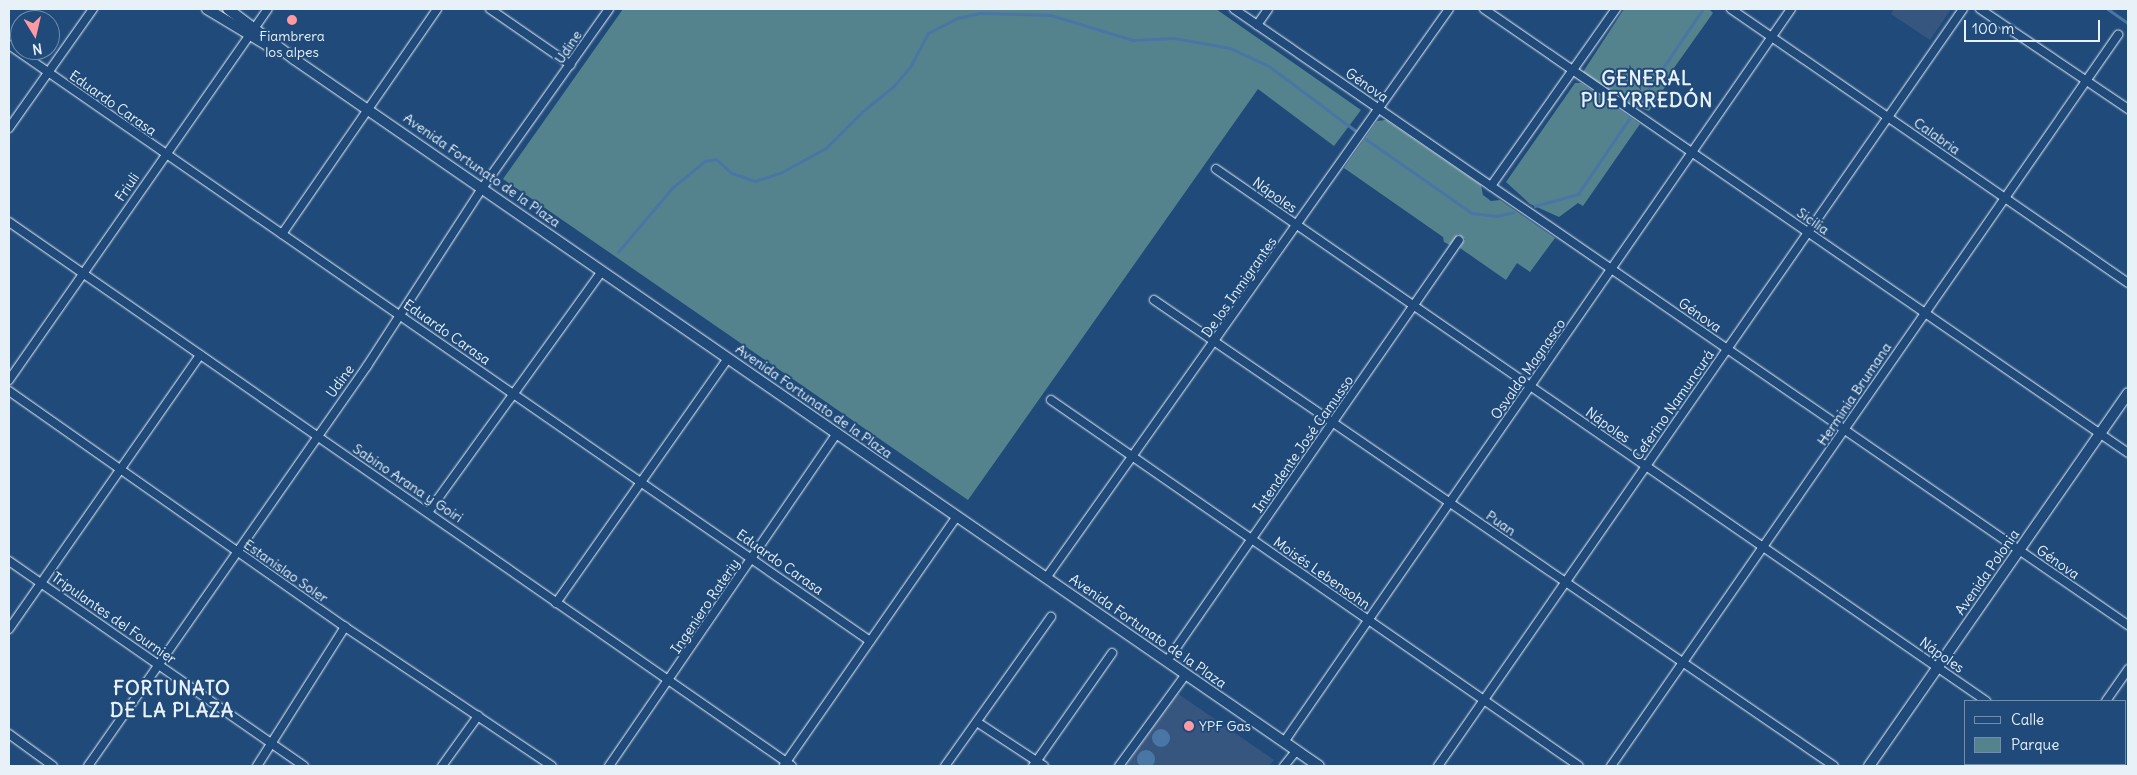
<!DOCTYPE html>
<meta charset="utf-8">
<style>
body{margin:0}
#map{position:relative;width:2137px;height:775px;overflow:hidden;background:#1f4a7a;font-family:Delius,sans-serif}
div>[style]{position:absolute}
.built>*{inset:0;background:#365680}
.green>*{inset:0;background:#55838d}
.water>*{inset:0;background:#4a76a5}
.round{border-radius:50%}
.stream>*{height:2.5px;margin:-1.25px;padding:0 1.25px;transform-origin:1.25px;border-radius:1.25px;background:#4a76a5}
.roads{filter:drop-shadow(0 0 1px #e8f1f8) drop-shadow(0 0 1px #e8f1f8)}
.minor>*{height:8px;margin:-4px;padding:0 4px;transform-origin:4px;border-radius:4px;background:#1f4a7a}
.secondary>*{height:10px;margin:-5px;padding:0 5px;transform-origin:5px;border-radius:5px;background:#1f4a7a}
.dots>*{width:14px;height:14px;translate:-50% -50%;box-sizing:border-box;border:2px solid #1f4a7a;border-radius:50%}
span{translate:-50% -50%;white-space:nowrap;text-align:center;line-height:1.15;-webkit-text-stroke:4px #1f4a7a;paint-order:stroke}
.poi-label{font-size:14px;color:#e8f1f8}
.left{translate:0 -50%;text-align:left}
.street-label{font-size:14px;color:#e8f1f8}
.district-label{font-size:19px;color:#e8f1f8;font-weight:700;letter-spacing:1px}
.frame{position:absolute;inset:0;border:10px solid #e8f1f8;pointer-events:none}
.legend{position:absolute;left:1964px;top:700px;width:162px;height:65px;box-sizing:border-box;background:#1f4a7a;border:1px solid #6f8dac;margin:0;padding:6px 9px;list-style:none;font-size:15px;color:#e8f1f8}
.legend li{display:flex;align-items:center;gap:10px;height:25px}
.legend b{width:25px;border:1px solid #6f8dac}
.north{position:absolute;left:10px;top:10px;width:50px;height:50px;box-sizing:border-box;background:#1f4a7a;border:1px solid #6f8dac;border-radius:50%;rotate:171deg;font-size:14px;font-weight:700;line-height:20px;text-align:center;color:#e8f1f8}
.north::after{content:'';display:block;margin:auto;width:18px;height:22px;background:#ff9aa2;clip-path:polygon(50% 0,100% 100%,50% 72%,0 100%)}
.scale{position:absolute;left:1964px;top:20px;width:136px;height:22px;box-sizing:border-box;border:2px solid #e8f1f8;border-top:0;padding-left:6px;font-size:15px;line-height:18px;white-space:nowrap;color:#e8f1f8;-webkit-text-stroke:4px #1f4a7a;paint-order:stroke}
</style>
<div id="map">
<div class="built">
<div style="clip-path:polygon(1894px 9px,1951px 9px,1930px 40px,1891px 14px)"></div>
<div style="clip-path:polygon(1177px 693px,1274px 760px,1269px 766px,1126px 766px)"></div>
</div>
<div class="green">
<div style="clip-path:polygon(623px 9px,1216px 9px,1361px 110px,1334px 146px,1258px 89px,968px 500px,503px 179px)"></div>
<div style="clip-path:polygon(1624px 9px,1709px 9px,1713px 13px,1664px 82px,1667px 84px,1649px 111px,1630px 105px,1583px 72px)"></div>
<div style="clip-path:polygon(1575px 83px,1581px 83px,1640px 124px,1583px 206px,1578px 203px,1559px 217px,1530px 204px,1506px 182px)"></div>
<div style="clip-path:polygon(1386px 120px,1481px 185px,1483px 195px,1491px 201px,1500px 200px,1555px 238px,1530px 272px,1517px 263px,1506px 280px,1460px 248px,1465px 239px,1458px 234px,1450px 245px,1444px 242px,1443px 237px,1344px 168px,1377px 121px)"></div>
</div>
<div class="water">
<div class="round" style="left:1152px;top:729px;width:18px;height:18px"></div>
<div class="round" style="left:1137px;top:750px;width:18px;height:18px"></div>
</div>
<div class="stream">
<div style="left:2108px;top:9px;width:24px;rotate:35deg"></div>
<div style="left:1637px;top:106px;width:117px;rotate:-55.8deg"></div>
<div style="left:1366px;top:139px;width:129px;rotate:34.9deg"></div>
<div style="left:1472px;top:213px;width:25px;rotate:7deg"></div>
<div style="left:1497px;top:216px;width:17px;rotate:-13deg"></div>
<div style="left:1535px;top:206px;width:45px;rotate:-15.6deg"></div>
<div style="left:1578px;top:194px;width:91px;rotate:-55.8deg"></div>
<div style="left:618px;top:252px;width:84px;rotate:-49.8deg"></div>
<div style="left:672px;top:188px;width:43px;rotate:-39.3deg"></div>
<div style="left:705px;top:161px;width:11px;rotate:-10deg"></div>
<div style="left:716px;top:159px;width:21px;rotate:41deg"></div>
<div style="left:732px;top:173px;width:24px;rotate:19deg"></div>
<div style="left:755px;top:181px;width:28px;rotate:-18deg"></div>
<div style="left:782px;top:172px;width:50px;rotate:-28.6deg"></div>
<div style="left:826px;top:148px;width:51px;rotate:-45deg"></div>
<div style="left:862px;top:112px;width:41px;rotate:-39.1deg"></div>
<div style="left:894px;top:86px;width:25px;rotate:-50deg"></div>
<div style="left:910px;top:67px;width:38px;rotate:-62deg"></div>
<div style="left:928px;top:33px;width:34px;rotate:-27deg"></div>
<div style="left:958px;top:18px;width:23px;rotate:-13deg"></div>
<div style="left:980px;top:13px;width:71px;rotate:1.6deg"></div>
<div style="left:1051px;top:15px;width:86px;rotate:17deg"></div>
<div style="left:1133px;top:40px;width:41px;rotate:-2.8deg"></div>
<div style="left:1174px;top:38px;width:57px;rotate:10.1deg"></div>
<div style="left:1230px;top:48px;width:43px;rotate:24.8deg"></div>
<div style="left:1269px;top:66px;width:107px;rotate:36.7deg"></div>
</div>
<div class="roads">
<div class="minor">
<div style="left:490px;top:9px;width:98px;rotate:34.7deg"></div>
<div style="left:1234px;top:9px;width:1086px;rotate:34.57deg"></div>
<div style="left:1484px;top:9px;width:782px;rotate:34.58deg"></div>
<div style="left:1731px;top:9px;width:482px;rotate:34.6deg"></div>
<div style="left:1980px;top:9px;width:179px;rotate:34deg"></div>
<div style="left:1257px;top:25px;width:19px;rotate:-55deg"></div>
<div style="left:9px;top:45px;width:1047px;rotate:34.69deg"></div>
<div style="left:9px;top:128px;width:146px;rotate:-54.8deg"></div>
<div style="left:1216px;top:169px;width:936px;rotate:34.64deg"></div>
<div style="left:1491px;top:186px;width:217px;rotate:-54.8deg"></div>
<div style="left:9px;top:222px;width:953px;rotate:34.79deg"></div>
<div style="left:282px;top:234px;width:273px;rotate:-55.4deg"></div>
<div style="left:1154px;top:300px;width:824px;rotate:34.42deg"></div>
<div style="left:9px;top:380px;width:452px;rotate:-55.1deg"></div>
<div style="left:9px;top:391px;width:411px;rotate:35.1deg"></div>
<div style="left:345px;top:627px;width:249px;rotate:33.9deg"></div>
<div style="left:1051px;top:400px;width:642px;rotate:34.73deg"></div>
<div style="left:429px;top:511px;width:296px;rotate:-54.2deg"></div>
<div style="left:9px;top:561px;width:359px;rotate:34.8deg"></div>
<div style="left:1046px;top:578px;width:697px;rotate:-54.69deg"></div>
<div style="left:556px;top:603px;width:299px;rotate:-54.9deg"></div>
<div style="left:9px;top:629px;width:334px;rotate:-55.1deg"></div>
<div style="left:1167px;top:661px;width:512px;rotate:-55.26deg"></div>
<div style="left:2106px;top:701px;width:39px;rotate:-55deg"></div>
<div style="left:977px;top:722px;width:80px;rotate:33.3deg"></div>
<div style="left:9px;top:734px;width:54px;rotate:36deg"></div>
<div style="left:1284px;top:742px;width:891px;rotate:-55.33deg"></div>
<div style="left:2076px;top:764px;width:4px;rotate:34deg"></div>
<div style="left:784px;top:765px;width:303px;rotate:-55.2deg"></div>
<div style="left:88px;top:766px;width:488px;rotate:-55.1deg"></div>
<div style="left:367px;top:366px;width:213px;rotate:-57.1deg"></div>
<div style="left:483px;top:187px;width:218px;rotate:-54.7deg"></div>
<div style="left:257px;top:766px;width:165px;rotate:-57.7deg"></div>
<div style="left:442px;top:766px;width:62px;rotate:-54.2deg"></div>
<div style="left:609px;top:766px;width:404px;rotate:-55.6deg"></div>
<div style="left:945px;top:766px;width:183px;rotate:-54.6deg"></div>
<div style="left:1033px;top:766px;width:138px;rotate:-55deg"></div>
<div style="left:1119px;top:766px;width:114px;rotate:-53.9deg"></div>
<div style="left:1284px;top:766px;width:19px;rotate:-51deg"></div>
<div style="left:1438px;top:766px;width:921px;rotate:-55.26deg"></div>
<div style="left:1611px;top:766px;width:890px;rotate:-55.26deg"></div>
<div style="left:2061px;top:766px;width:3px;rotate:-45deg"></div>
</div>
<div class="secondary">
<div style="left:207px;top:9px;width:82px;rotate:31deg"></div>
<div style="left:228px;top:9px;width:83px;rotate:37.1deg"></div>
<div style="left:294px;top:59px;width:1245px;rotate:34.6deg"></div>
<div style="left:1869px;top:766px;width:454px;rotate:-55.2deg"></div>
</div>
</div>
<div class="dots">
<div style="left:292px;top:20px;background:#ff9aa2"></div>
<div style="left:1189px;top:726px;background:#ff9aa2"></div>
</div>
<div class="poi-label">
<span style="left:292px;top:44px">Fiambrera<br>los alpes</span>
<span class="left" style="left:1199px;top:726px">YPF Gas</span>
</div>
<div class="street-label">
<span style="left:568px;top:47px;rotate:-56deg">Udine</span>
<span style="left:1367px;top:85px;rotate:35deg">Génova</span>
<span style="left:113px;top:103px;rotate:35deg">Eduardo Carasa</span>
<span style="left:1937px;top:136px;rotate:35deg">Calabria</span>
<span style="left:482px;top:170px;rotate:35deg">Avenida Fortunato de la Plaza</span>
<span style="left:127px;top:187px;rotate:-56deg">Friuli</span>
<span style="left:1275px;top:195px;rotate:35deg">Nápoles</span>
<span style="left:1813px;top:221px;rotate:35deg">Sicilia</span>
<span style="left:1239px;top:287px;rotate:-55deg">De los Inmigrantes</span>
<span style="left:1700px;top:315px;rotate:35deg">Génova</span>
<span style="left:447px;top:332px;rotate:35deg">Eduardo Carasa</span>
<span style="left:1528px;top:369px;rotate:-55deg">Osvaldo Magnasco</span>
<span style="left:340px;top:381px;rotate:-54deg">Udine</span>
<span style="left:1854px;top:394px;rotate:-56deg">Herminia Brumana</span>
<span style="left:814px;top:401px;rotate:35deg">Avenida Fortunato de la Plaza</span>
<span style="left:1673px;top:405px;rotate:-55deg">Ceferino Namuncurá</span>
<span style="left:1608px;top:425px;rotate:35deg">Nápoles</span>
<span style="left:1303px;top:444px;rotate:-55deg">Intendente José Camusso</span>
<span style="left:408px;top:483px;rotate:34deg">Sabino Arana y Goiri</span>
<span style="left:1501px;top:523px;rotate:35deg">Puan</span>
<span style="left:780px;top:562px;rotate:35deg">Eduardo Carasa</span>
<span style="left:2058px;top:562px;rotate:35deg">Génova</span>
<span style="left:286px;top:571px;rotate:35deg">Estanislao Soler</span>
<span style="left:1987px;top:572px;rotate:-55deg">Avenida Polonia</span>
<span style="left:1322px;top:573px;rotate:35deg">Moisés Lebensohn</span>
<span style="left:705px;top:606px;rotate:-56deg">Ingeniero Rateriy</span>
<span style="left:114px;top:618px;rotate:35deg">Tripulantes del Fournier</span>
<span style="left:1148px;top:631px;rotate:35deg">Avenida Fortunato de la Plaza</span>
<span style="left:1942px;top:655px;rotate:35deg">Nápoles</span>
</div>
<div class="district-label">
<span style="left:1647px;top:90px">GENERAL<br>PUEYRREDÓN</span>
<span style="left:172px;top:700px">FORTUNATO<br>DE LA PLAZA</span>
</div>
<div class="frame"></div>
<ul class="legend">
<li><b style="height:6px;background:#1f4a7a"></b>Calle</li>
<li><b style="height:14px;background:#55838d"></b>Parque</li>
</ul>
<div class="north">N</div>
<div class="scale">100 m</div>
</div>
